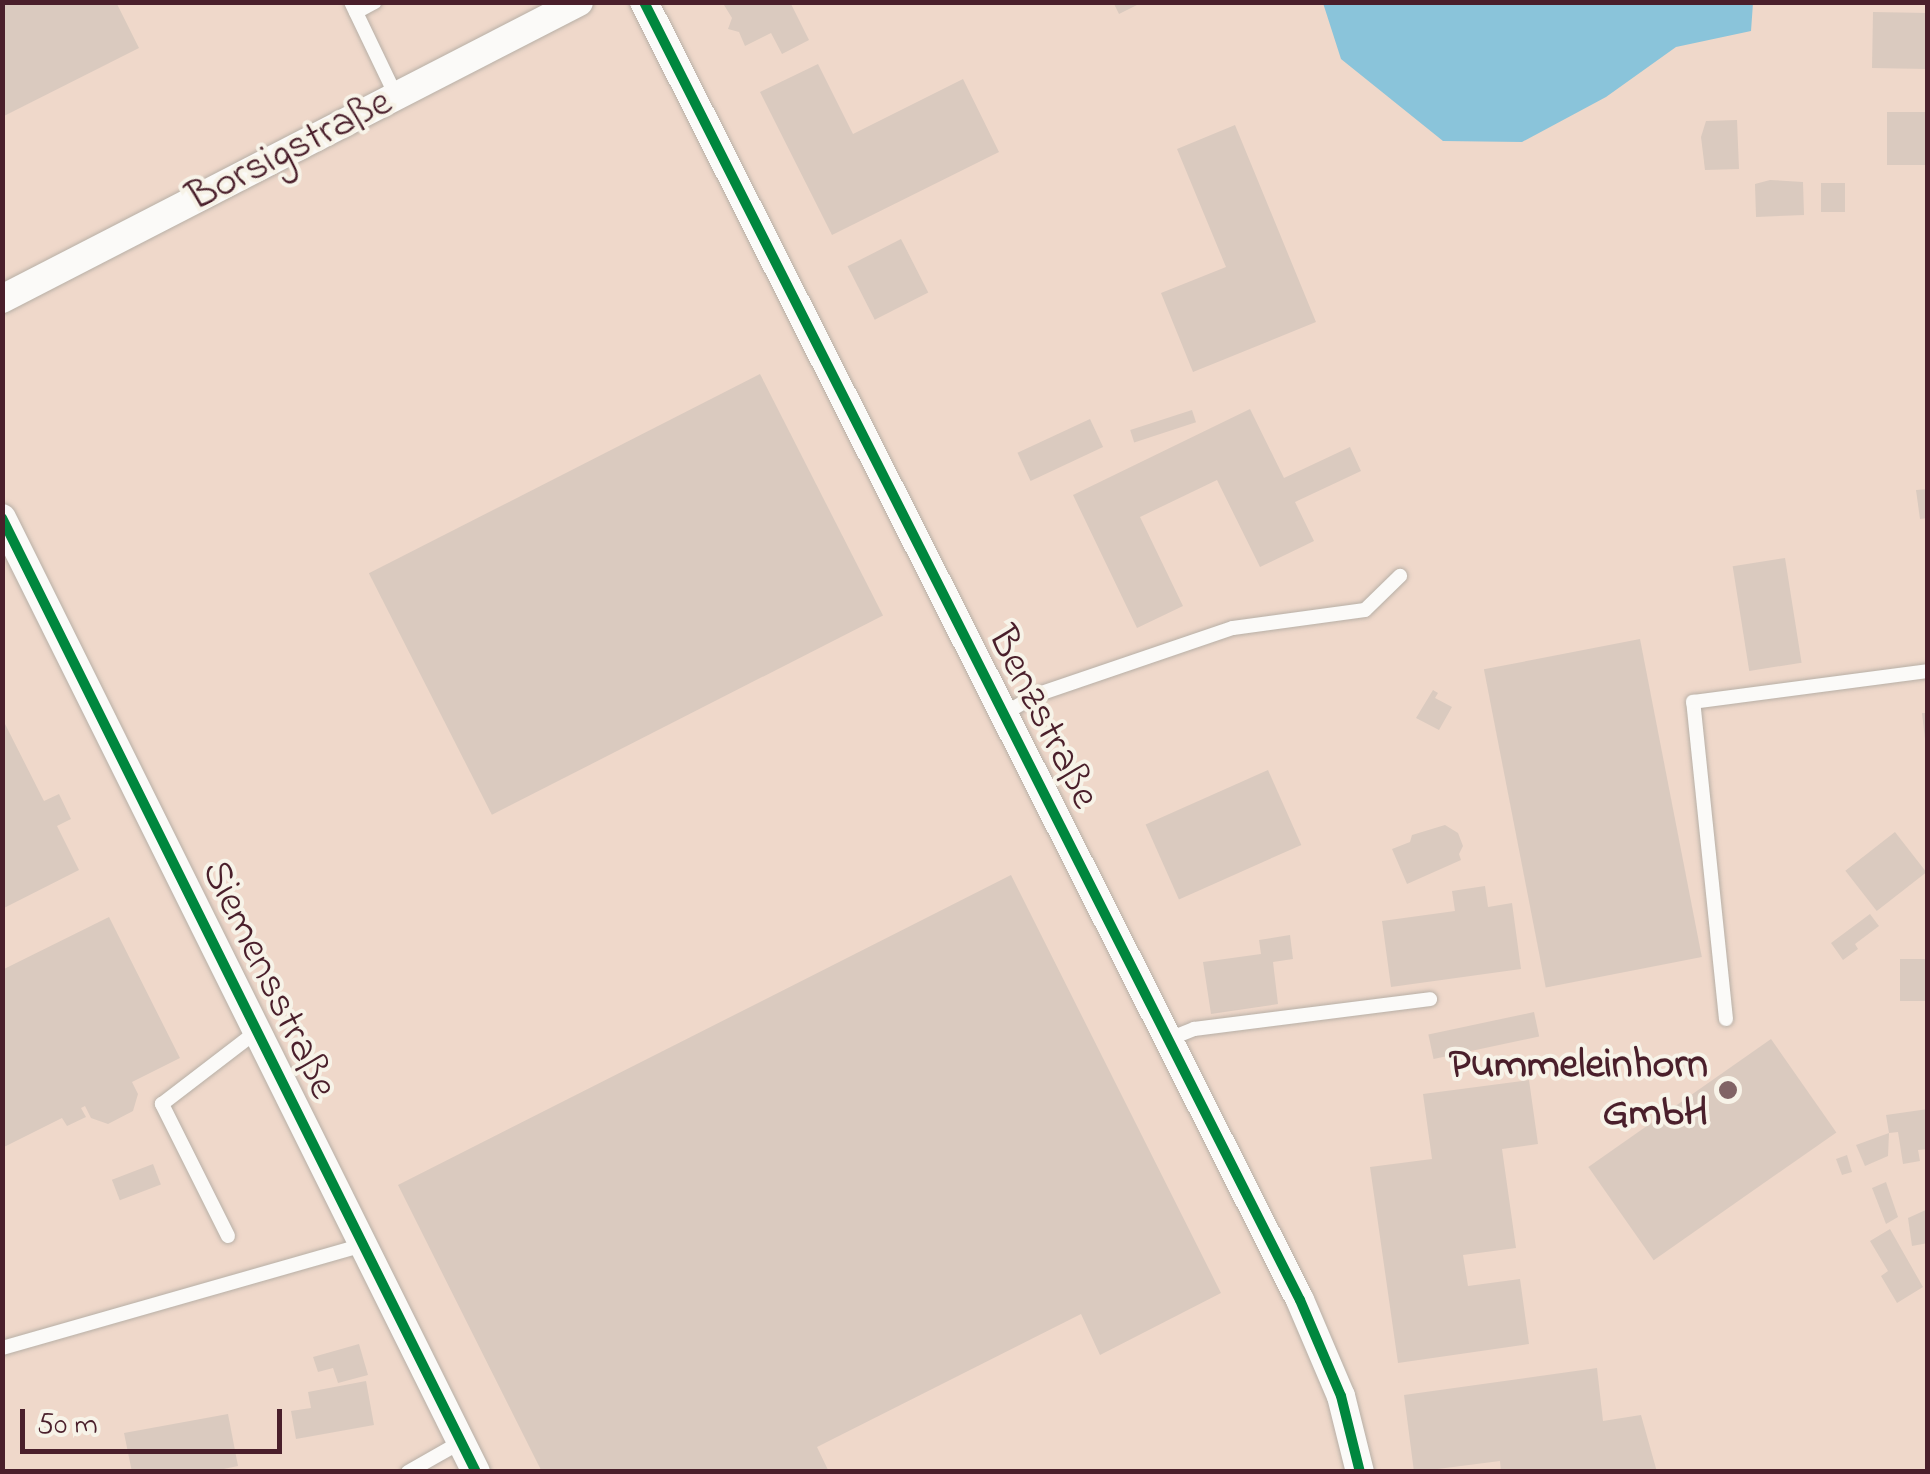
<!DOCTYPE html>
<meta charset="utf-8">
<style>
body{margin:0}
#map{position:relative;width:1930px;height:1474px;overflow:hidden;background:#e6e0d0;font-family:"Indie Flower",sans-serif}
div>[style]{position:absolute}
.built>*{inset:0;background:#efd8ca;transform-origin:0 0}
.water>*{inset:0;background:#8ac4da}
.building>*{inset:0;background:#dacabf;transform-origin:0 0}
.roads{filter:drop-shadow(0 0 2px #b7afa6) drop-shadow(0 0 2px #b7afa6)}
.lane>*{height:14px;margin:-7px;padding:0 7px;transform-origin:7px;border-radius:7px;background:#fbfaf8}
.street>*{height:28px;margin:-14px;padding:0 14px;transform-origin:14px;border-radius:14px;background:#fbfaf8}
.cycleway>*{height:10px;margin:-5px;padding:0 5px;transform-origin:5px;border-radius:5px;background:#00873e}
.dots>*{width:28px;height:28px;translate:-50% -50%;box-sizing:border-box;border:5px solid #f7f3e8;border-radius:50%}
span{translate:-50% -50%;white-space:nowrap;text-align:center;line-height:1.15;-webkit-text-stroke:8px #f7f3e8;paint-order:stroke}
.street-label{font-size:42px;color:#4a1f2b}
.poi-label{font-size:42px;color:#4a1f2b;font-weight:700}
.right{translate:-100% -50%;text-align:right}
.frame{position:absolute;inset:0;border:5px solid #4a1f2b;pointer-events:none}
.scale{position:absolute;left:20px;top:1409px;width:262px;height:45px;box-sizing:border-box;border:5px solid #4a1f2b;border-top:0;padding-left:12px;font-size:30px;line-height:35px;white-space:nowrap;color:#4a1f2b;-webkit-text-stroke:8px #f7f3e8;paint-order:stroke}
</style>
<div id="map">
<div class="built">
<div style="left:3px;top:3px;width:1924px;height:1468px"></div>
</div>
<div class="water">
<div style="clip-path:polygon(1323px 3px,1323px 2px,1753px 3px,1751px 31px,1676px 47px,1606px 97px,1522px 142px,1443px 141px,1341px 59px)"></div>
</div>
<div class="building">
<div style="clip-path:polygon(2px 2px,116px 2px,139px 48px,2px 117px)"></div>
<div style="clip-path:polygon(729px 2px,790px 2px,809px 40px,782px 54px,771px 33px,745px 46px,739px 32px,728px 29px,732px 18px,724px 5px)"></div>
<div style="clip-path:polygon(1113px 2px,1143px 2px,1119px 14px)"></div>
<div style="left:1873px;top:12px;width:55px;height:56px;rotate:1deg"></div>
<div style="clip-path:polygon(818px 64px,853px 134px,963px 79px,999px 152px,832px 235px,760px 92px)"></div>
<div style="left:1928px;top:112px;width:53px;height:41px;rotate:90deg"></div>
<div style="clip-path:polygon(1737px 120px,1739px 169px,1705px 170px,1701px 137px,1706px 121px)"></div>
<div style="clip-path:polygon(1235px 125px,1316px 322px,1193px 372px,1161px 293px,1226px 267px,1177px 149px)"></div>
<div style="clip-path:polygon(1770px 180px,1803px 182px,1804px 215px,1756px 217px,1755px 184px)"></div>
<div style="left:1821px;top:183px;width:24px;height:29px"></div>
<div style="left:901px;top:239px;width:60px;height:60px;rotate:63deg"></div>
<div style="left:760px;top:374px;width:271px;height:439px;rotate:63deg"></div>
<div style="clip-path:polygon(1250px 409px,1284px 478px,1350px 447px,1361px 471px,1295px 502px,1314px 541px,1260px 567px,1217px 480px,1140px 517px,1183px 606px,1137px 628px,1073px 495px)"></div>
<div style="left:1192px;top:410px;width:13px;height:65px;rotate:72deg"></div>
<div style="left:1090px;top:419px;width:31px;height:80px;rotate:65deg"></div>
<div style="clip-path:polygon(1928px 489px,1928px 518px,1920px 519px,1916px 490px)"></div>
<div style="left:1785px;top:558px;width:106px;height:53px;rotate:81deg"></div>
<div style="left:1640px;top:639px;width:324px;height:159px;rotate:79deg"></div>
<div style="clip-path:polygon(1433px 690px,1438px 693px,1435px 698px,1452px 707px,1439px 730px,1416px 718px)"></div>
<div style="clip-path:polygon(1922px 713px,1928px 713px,1928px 739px,1925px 739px)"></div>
<div style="clip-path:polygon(2px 718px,44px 801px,59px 794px,71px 819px,57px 826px,79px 870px,2px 909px)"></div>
<div style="left:1268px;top:770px;width:82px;height:134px;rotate:66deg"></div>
<div style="clip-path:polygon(1445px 825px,1458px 833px,1463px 846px,1459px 854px,1461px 860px,1407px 884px,1392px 849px,1410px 842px,1412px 835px)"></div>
<div style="left:1895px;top:832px;width:51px;height:63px;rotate:52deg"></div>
<div style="clip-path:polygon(1011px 875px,1221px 1293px,1100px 1355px,1081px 1314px,817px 1447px,829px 1472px,542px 1472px,398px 1185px)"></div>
<div style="clip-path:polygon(1485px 886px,1488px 907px,1512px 903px,1521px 969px,1391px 987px,1382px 921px,1455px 911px,1452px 891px)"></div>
<div style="clip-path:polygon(1870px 914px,1879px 926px,1855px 944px,1858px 949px,1843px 960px,1831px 943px)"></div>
<div style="clip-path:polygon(109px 917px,180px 1058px,132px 1082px,138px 1094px,133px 1111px,108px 1124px,91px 1118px,85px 1106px,81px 1108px,86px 1117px,67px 1126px,62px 1118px,2px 1148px,2px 970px)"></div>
<div style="clip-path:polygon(1290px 935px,1293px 959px,1273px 962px,1278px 1004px,1211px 1014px,1203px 962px,1261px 954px,1259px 940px)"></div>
<div style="left:1928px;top:959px;width:42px;height:28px;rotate:90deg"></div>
<div style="left:1534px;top:1012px;width:25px;height:108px;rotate:78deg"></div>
<div style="left:1771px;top:1039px;width:114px;height:223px;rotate:55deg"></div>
<div style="clip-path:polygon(1529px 1080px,1538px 1144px,1502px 1149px,1516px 1248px,1463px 1255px,1468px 1286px,1520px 1279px,1529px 1344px,1398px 1363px,1370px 1167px,1432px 1159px,1423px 1094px)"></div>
<div style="clip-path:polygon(1928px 1109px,1928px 1149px,1918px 1150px,1920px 1161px,1903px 1164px,1898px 1132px,1889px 1133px,1886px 1115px)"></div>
<div style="clip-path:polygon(1889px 1133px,1888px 1156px,1865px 1166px,1856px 1145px)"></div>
<div style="clip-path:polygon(1847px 1155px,1852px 1172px,1842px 1175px,1836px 1159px)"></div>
<div style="left:153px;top:1164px;width:22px;height:44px;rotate:69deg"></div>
<div style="clip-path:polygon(1886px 1182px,1898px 1217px,1886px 1224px,1872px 1188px)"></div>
<div style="clip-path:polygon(1928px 1209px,1928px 1243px,1912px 1246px,1908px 1218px)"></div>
<div style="clip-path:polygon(1890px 1229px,1923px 1287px,1897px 1303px,1881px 1276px,1888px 1271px,1870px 1241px)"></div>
<div style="clip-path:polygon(359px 1344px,368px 1375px,338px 1383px,333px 1368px,318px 1372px,313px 1357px)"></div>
<div style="clip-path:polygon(1597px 1368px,1603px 1421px,1641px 1415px,1657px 1472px,1501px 1472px,1500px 1461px,1414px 1472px,1404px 1395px)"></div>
<div style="clip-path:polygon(366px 1381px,374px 1425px,296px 1439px,291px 1411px,311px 1408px,308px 1392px)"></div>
<div style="clip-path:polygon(228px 1414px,238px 1466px,209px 1472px,132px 1472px,124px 1433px)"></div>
</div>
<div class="roads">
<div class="lane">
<div style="left:351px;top:2px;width:104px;rotate:64.4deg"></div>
<div style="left:356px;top:12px;width:21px;rotate:-28deg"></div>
<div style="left:1004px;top:714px;width:37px;rotate:-31deg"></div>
<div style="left:1036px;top:695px;width:208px;rotate:-18.8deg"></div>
<div style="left:1233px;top:628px;width:133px;rotate:-7.8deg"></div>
<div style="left:1365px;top:610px;width:49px;rotate:-44.2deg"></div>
<div style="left:1726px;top:1019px;width:319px;rotate:-95.9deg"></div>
<div style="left:1693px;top:702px;width:237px;rotate:-7.5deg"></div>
<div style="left:1169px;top:1039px;width:27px;rotate:-22deg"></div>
<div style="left:1194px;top:1029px;width:238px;rotate:-7.2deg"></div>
<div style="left:228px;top:1236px;width:148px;rotate:-116.6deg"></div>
<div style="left:162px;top:1104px;width:120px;rotate:-37.5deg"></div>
<div style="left:2px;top:1348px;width:375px;rotate:-15.9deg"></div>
<div style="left:408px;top:1472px;width:61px;rotate:-29.5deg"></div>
</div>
<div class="street">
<div style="left:644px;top:2px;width:1454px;rotate:63.19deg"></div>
<div style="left:1300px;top:1300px;width:104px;rotate:66.9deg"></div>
<div style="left:1341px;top:1396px;width:78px;rotate:76deg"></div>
<div style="left:2px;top:299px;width:649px;rotate:-27.24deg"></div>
<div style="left:2px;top:518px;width:1065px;rotate:63.58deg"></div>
</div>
</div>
<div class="cycleway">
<div style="left:644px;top:2px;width:1454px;rotate:63.19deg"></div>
<div style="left:1300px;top:1300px;width:104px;rotate:66.9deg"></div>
<div style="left:1341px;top:1396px;width:78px;rotate:76deg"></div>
<div style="left:2px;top:518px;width:1065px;rotate:63.58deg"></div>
</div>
<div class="dots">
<div style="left:1728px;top:1090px;background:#816365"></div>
</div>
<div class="street-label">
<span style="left:290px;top:151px;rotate:-27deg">Borsigstraße</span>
<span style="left:1042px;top:718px;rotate:63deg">Benzstraße</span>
<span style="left:268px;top:980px;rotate:64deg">Siemensstraße</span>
</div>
<div class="poi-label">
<span class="right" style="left:1708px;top:1090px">Pummeleinhorn<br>GmbH</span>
</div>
<div class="frame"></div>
<div class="scale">50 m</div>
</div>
